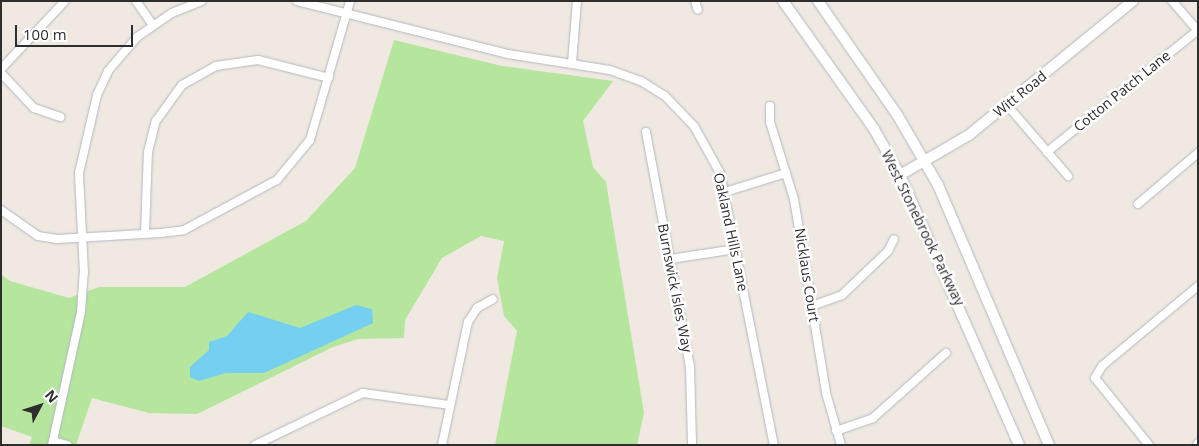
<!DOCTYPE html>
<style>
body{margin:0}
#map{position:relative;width:1199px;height:446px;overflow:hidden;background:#efe9e1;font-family:"Open Sans",sans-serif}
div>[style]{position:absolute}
.green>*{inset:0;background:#b6e59e}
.water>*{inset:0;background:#75cff0}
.roads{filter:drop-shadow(0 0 1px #b4b7c1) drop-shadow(0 0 1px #b4b7c1)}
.minor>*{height:8px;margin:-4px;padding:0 4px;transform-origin:4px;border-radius:4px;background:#fff}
.tertiary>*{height:10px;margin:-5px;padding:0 5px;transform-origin:5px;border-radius:5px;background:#fff}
span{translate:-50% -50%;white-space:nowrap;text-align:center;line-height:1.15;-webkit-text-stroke:5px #fff;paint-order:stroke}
.street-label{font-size:14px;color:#2e2e2e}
.frame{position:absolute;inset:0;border:2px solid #2e2e2e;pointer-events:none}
.north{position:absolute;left:15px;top:381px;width:50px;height:50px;-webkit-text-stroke:4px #fff;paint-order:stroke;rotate:50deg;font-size:14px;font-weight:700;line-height:20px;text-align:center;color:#2e2e2e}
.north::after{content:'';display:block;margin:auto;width:18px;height:22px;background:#2e2e2e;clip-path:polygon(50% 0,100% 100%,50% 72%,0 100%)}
.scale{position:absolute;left:15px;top:25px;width:118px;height:22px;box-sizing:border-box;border:2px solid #2e2e2e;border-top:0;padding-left:6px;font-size:15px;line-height:18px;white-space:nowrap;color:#2e2e2e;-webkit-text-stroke:4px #fff;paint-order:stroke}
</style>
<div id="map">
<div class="green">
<div style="clip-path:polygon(394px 40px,502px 66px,613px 81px,583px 121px,593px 167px,606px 182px,644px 413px,637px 445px,495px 445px,517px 331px,504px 316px,497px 278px,504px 241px,481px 236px,442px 258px,405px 320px,404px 338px,358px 339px,333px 347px,197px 414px,149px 413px,92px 398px,76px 445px,29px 445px,32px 437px,1px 426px,1px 274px,10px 281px,69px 298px,99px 287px,185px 287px,306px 221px,355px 168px)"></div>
</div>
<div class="water">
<div style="clip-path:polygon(356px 305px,372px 309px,373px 323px,264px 373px,226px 373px,199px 381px,190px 377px,190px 367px,209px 350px,209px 342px,227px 336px,248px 312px,300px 328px)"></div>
</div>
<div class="roads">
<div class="minor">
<div style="left:136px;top:1px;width:28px;rotate:55deg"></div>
<div style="left:297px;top:1px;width:218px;rotate:14.1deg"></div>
<div style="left:508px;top:54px;width:103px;rotate:8.9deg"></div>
<div style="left:610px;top:70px;width:33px;rotate:20deg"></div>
<div style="left:641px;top:81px;width:28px;rotate:32deg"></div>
<div style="left:665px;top:96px;width:42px;rotate:46deg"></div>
<div style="left:694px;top:126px;width:54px;rotate:61deg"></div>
<div style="left:720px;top:173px;width:277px;rotate:78.8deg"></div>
<div style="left:695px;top:1px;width:9px;rotate:72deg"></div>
<div style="left:1172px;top:1px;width:38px;rotate:49deg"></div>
<div style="left:572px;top:63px;width:62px;rotate:-85.4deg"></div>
<div style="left:1px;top:69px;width:93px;rotate:-46.7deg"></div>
<div style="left:1px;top:73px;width:48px;rotate:46.7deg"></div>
<div style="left:34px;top:108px;width:28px;rotate:19deg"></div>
<div style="left:1007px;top:105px;width:94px;rotate:49.3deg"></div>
<div style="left:770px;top:106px;width:16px;rotate:90deg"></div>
<div style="left:770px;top:122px;width:81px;rotate:72.7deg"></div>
<div style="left:794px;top:199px;width:197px;rotate:80.6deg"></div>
<div style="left:826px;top:393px;width:54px;rotate:73.9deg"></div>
<div style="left:646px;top:132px;width:238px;rotate:79.4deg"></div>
<div style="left:690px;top:366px;width:79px;rotate:88.5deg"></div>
<div style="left:1047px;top:152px;width:194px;rotate:-38.9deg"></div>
<div style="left:725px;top:192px;width:64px;rotate:-17.3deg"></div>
<div style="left:1138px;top:204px;width:79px;rotate:-40.4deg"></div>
<div style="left:1px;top:210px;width:45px;rotate:35.1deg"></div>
<div style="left:38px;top:236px;width:19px;rotate:9deg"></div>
<div style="left:57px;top:239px;width:104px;rotate:-3.3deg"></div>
<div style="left:161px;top:233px;width:23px;rotate:-7deg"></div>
<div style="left:184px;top:230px;width:106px;rotate:-28.3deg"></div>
<div style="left:277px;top:180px;width:52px;rotate:-50.5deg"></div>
<div style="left:310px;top:140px;width:145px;rotate:-73.9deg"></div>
<div style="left:145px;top:233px;width:81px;rotate:-87.9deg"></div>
<div style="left:148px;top:152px;width:32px;rotate:-76deg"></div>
<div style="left:156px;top:121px;width:44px;rotate:-54.2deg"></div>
<div style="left:182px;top:85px;width:39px;rotate:-29deg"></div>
<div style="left:216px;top:66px;width:42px;rotate:-8.1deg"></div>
<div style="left:258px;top:60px;width:73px;rotate:14.2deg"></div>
<div style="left:670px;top:259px;width:67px;rotate:-8.6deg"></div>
<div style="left:812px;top:306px;width:32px;rotate:-20deg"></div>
<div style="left:842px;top:295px;width:64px;rotate:-43.7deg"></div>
<div style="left:888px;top:251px;width:13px;rotate:-63deg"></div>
<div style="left:836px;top:431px;width:39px;rotate:-19deg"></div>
<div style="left:873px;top:418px;width:98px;rotate:-41.7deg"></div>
<div style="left:53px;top:441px;width:15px;rotate:16deg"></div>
<div style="left:52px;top:445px;width:136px;rotate:-77.7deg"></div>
<div style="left:81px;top:312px;width:39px;rotate:-86deg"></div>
<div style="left:84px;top:273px;width:100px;rotate:-92.9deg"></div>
<div style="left:79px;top:173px;width:80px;rotate:-77deg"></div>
<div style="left:97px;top:95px;width:26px;rotate:-65deg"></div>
<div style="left:108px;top:71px;width:45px;rotate:-49.5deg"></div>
<div style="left:137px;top:37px;width:42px;rotate:-34.4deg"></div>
<div style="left:172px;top:13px;width:32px;rotate:-22deg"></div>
<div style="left:255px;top:445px;width:120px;rotate:-25.7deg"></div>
<div style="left:363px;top:393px;width:88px;rotate:7.9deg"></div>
<div style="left:442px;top:445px;width:126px;rotate:-78.1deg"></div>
<div style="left:468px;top:322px;width:17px;rotate:-57deg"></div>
<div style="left:477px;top:308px;width:18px;rotate:-29deg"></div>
<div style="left:1149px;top:445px;width:86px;rotate:-128.9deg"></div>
<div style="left:1095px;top:378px;width:14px;rotate:-60deg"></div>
<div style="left:1102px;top:366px;width:125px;rotate:-39.8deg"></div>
<div style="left:1197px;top:445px;width:2px;rotate:-63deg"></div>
</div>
<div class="tertiary">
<div style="left:783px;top:1px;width:157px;rotate:54.6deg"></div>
<div style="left:874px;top:129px;width:53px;rotate:60.5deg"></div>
<div style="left:900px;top:175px;width:295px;rotate:66.2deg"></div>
<div style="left:818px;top:1px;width:140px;rotate:55.2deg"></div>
<div style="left:898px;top:116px;width:80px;rotate:59.9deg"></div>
<div style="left:938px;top:185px;width:283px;rotate:66.9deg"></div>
<div style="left:900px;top:175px;width:80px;rotate:-30.1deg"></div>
<div style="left:969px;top:135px;width:212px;rotate:-39.3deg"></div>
</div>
</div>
<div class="street-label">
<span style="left:1122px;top:91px;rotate:-39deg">Cotton Patch Lane</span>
<span style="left:1020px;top:94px;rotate:-39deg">Witt Road</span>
<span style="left:923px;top:228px;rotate:64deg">West Stonebrook Parkway</span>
<span style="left:731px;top:232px;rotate:78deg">Oakland Hills Lane</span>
<span style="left:807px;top:275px;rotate:81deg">Nicklaus Court</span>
<span style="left:675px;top:288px;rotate:79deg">Burnswick Isles Way</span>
</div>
<div class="frame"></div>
<div class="north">N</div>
<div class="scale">100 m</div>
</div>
